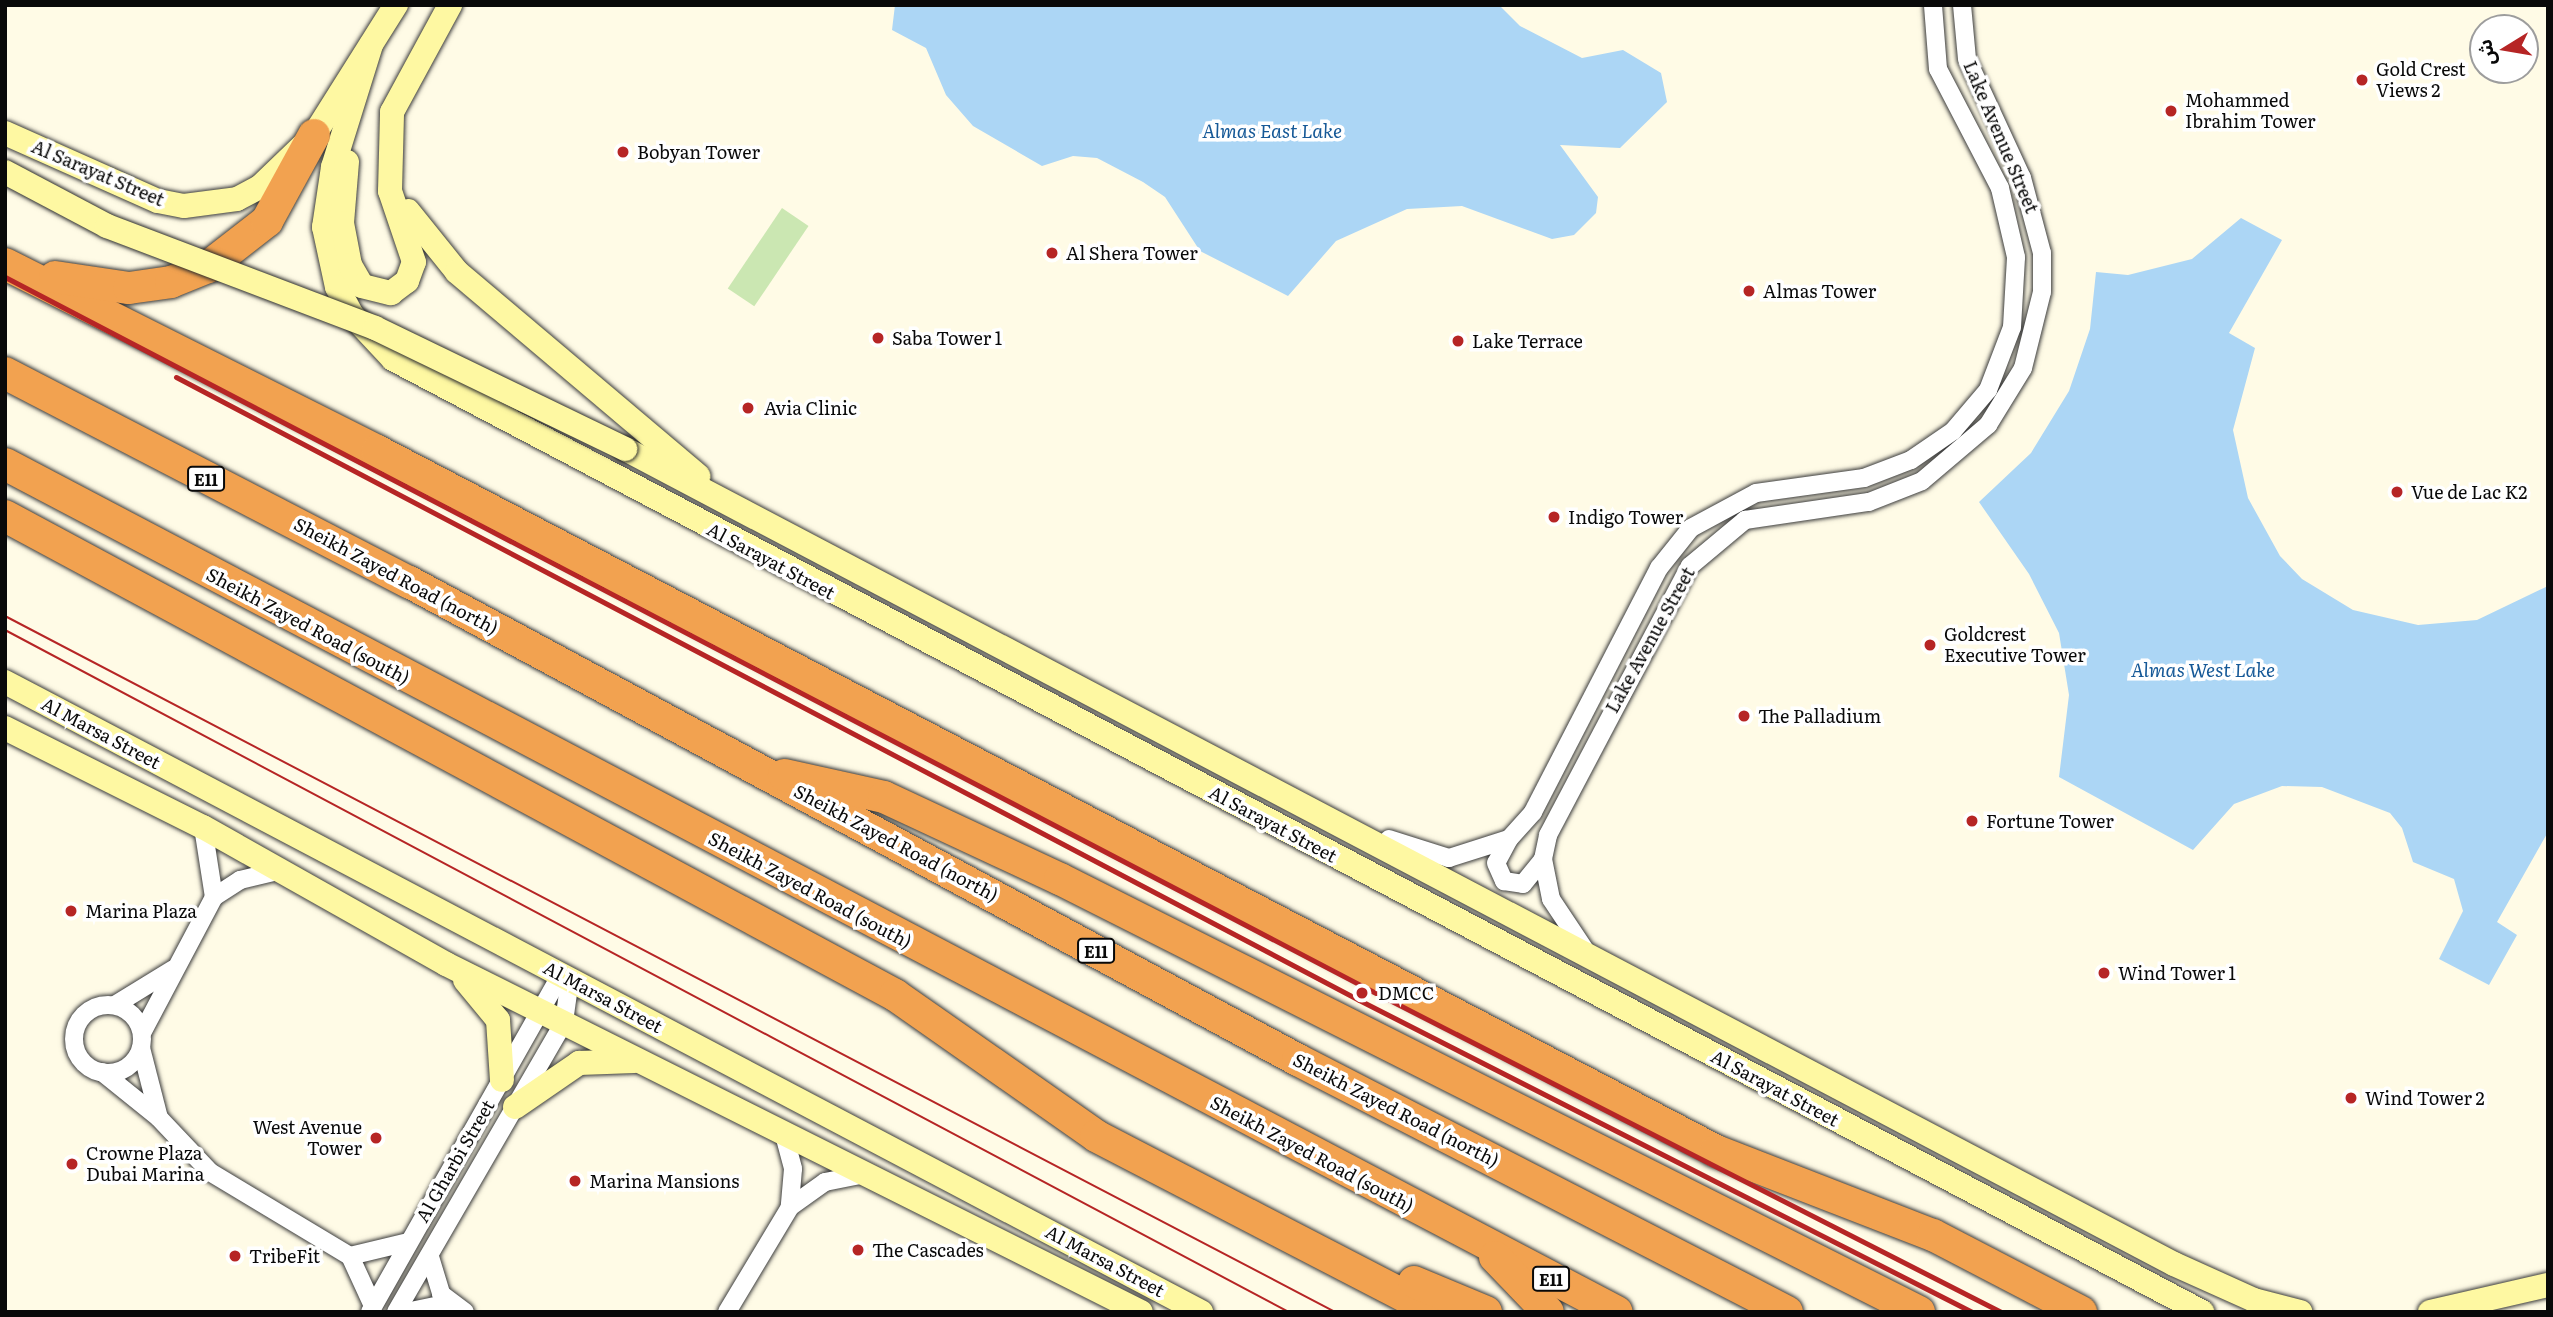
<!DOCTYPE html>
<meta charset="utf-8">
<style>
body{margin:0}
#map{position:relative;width:2553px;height:1317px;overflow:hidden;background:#fffbe6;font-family:Literata,"Noto Sans Arabic",serif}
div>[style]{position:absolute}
.green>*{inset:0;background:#cbe7b2;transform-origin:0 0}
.water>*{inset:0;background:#acd6f5}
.roads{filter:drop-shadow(0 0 2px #3c3c3c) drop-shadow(0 0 2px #3c3c3c)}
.minor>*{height:18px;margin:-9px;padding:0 9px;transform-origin:9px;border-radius:9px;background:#fff}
.minor>.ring{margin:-9px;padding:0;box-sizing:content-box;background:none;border:18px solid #fff;border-radius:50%}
.secondary>*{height:24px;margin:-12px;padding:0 12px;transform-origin:12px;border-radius:12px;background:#fef8a2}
.motorway>*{height:32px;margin:-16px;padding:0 16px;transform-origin:16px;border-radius:16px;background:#f2a250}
.tram>*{height:2px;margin:-1px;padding:0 1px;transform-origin:1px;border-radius:1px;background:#b62525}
.rail>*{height:5px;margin:-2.5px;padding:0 2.5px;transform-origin:2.5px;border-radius:2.5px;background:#b62525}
.bridges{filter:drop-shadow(0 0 2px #2b2b2b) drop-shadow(0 0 2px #2b2b2b)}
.secondary-bridge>*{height:24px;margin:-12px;padding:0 12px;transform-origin:12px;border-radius:12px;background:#fef8a2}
.dots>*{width:19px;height:19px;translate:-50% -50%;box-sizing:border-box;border:4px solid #fff;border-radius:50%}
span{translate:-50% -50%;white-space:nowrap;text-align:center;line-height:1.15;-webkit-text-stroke:7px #fff;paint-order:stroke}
.shield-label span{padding:2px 5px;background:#fff;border:2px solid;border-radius:5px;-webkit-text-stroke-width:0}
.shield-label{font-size:16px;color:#090909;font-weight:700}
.poi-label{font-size:18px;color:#090909}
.left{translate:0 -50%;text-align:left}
.right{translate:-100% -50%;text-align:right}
.street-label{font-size:18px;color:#090909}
.water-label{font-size:19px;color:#165997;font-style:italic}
.frame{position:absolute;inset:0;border:7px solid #090909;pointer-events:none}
.north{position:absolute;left:2469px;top:14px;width:70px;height:70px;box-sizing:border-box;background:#fff;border:2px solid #9d9d9d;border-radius:50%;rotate:259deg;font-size:19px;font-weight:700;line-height:28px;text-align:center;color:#090909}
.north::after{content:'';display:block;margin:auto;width:24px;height:32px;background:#b62525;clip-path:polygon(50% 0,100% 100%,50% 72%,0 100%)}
</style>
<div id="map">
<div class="green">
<div style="left:782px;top:208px;width:32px;height:97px;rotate:34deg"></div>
</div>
<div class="water">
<div style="clip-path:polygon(895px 5px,1499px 5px,1520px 26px,1582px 58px,1623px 50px,1661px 73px,1667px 102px,1620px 148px,1560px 145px,1598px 197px,1596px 213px,1574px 235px,1552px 239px,1462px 206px,1407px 209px,1336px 241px,1288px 296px,1200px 251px,1165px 197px,1143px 182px,1097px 158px,1073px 156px,1042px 166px,973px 126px,946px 95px,926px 48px,892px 30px)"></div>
<div style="clip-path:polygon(2241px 218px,2282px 240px,2229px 333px,2255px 348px,2233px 430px,2248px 498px,2280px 556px,2302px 579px,2353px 610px,2418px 625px,2477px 620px,2548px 586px,2548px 832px,2497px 922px,2517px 935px,2489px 985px,2439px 959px,2463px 911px,2454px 879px,2413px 862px,2402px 828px,2390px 813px,2322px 787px,2282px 786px,2234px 804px,2193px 850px,2059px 777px,2069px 695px,2059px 633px,2029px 574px,1979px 502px,2031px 453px,2069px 391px,2090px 329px,2096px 272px,2128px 275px,2192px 259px)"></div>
</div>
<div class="roads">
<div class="minor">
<div style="left:203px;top:827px;width:71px;rotate:81.1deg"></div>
<div style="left:1389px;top:839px;width:63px;rotate:17.6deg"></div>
<div style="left:1449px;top:858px;width:63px;rotate:-17.6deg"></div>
<div style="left:1509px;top:839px;width:36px;rotate:-48deg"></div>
<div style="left:1533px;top:812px;width:275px;rotate:-62.7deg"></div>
<div style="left:1659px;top:568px;width:51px;rotate:-51.3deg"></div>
<div style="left:1691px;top:528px;width:74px;rotate:-28.3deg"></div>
<div style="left:1756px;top:493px;width:109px;rotate:-7.9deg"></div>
<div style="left:1864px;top:478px;width:50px;rotate:-21deg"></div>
<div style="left:1911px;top:460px;width:51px;rotate:-34.6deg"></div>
<div style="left:1953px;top:431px;width:54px;rotate:-49.5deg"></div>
<div style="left:1988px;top:390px;width:67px;rotate:-69.1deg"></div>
<div style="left:2012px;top:327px;width:70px;rotate:-86.7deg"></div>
<div style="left:2016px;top:257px;width:71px;rotate:-103.1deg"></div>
<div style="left:2000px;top:188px;width:134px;rotate:-117.5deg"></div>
<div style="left:1938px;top:69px;width:64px;rotate:-94.5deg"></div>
<div style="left:1509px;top:839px;width:27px;rotate:118deg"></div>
<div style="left:1496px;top:863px;width:20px;rotate:66deg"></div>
<div style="left:1504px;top:881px;width:19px;rotate:9deg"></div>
<div style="left:1523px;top:884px;width:32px;rotate:-51deg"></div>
<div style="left:1585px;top:950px;width:61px;rotate:-123.7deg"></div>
<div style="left:1551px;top:899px;width:41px;rotate:-101.3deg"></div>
<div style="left:1543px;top:859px;width:25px;rotate:-78deg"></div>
<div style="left:1548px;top:835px;width:304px;rotate:-62.2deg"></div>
<div style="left:1690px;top:566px;width:72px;rotate:-39.9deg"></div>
<div style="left:1745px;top:520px;width:125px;rotate:-8.3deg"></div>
<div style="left:1869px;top:502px;width:57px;rotate:-21.6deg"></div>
<div style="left:1922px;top:481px;width:87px;rotate:-40.3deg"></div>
<div style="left:1988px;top:425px;width:67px;rotate:-58.4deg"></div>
<div style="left:2023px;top:368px;width:78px;rotate:-76deg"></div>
<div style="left:2042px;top:292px;width:39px;rotate:-90deg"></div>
<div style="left:2042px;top:253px;width:78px;rotate:-104.9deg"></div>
<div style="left:2022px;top:178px;width:131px;rotate:-114.8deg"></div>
<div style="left:1967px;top:59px;width:54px;rotate:-95.3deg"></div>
<div style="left:115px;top:1005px;width:67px;rotate:-31.6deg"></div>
<div class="ring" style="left:74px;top:1005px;width:50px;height:50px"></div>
<div style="left:142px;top:1033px;width:154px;rotate:-62.1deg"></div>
<div style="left:214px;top:897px;width:31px;rotate:-33deg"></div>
<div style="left:240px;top:880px;width:43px;rotate:-13.4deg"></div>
<div style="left:141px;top:1048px;width:72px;rotate:75.6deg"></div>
<div style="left:102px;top:1072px;width:73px;rotate:38.9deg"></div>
<div style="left:159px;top:1118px;width:74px;rotate:46.6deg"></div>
<div style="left:210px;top:1172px;width:163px;rotate:31deg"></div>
<div style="left:350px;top:1256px;width:55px;rotate:65.3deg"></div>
<div style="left:783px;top:1131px;width:39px;rotate:75deg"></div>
<div style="left:793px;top:1169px;width:38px;rotate:95deg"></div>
<div style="left:350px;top:1256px;width:60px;rotate:-13.6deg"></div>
<div style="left:430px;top:1257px;width:39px;rotate:73deg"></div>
<div style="left:441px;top:1294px;width:30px;rotate:37deg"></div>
<div style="left:370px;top:1312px;width:388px;rotate:-60.5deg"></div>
<div style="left:396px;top:1312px;width:335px;rotate:-59.9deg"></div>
<div style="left:564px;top:1022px;width:43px;rotate:-82.1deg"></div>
<div style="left:406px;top:1312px;width:44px;rotate:-11.8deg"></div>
<div style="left:727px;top:1312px;width:122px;rotate:-59deg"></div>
<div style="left:790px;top:1207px;width:43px;rotate:-35.5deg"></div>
<div style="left:825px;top:1182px;width:41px;rotate:-11.3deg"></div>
</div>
<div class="secondary">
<div style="left:371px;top:45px;width:128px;rotate:107.3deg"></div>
<div style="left:333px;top:167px;width:61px;rotate:98.5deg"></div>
<div style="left:324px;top:227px;width:61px;rotate:77.8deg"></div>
<div style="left:337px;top:287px;width:32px;rotate:62deg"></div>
<div style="left:352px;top:315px;width:60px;rotate:47deg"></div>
<div style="left:393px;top:359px;width:2045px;rotate:27.78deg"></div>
<div style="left:5px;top:133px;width:167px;rotate:24deg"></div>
<div style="left:158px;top:201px;width:26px;rotate:11deg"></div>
<div style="left:184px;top:206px;width:53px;rotate:-7.5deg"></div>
<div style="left:237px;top:199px;width:27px;rotate:-28deg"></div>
<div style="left:261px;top:186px;width:74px;rotate:-43.9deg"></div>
<div style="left:314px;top:135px;width:154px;rotate:-57.8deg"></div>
<div style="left:347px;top:162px;width:61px;rotate:94.7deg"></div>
<div style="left:342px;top:223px;width:43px;rotate:79.2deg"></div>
<div style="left:350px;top:265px;width:24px;rotate:60deg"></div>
<div style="left:362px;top:286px;width:30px;rotate:14deg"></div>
<div style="left:391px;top:293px;width:20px;rotate:-37deg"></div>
<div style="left:407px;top:281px;width:20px;rotate:-70deg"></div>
<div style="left:414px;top:262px;width:75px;rotate:-108.7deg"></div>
<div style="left:390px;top:191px;width:79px;rotate:-88.5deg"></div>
<div style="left:392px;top:112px;width:122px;rotate:-61.5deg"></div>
<div style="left:408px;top:211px;width:78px;rotate:51.2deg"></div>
<div style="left:457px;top:272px;width:316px;rotate:40.2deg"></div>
<div style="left:625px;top:449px;width:1750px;rotate:27.75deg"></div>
<div style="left:2174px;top:1264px;width:88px;rotate:24.2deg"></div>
<div style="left:2254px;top:1300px;width:48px;rotate:14.6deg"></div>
<div style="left:5px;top:682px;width:1352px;rotate:27.78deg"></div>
<div style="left:5px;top:728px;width:221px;rotate:26.6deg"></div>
<div style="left:203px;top:827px;width:279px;rotate:29.4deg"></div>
<div style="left:446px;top:964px;width:777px;rotate:26.6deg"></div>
<div style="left:465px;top:980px;width:52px;rotate:50.5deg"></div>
<div style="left:498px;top:1020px;width:60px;rotate:86.2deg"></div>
<div style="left:515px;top:1107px;width:78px;rotate:-34.5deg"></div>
<div style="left:579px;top:1063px;width:55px;rotate:-2.1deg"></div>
<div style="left:2430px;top:1312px;width:121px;rotate:-12.9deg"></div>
</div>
<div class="motorway">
<div style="left:5px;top:264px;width:416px;rotate:26.7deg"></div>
<div style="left:377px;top:451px;width:1511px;rotate:27.6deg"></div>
<div style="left:1716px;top:1151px;width:233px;rotate:21.2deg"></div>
<div style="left:1933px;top:1235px;width:167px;rotate:27.5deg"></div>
<div style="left:55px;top:277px;width:75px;rotate:8.5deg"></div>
<div style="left:129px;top:288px;width:42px;rotate:-8.1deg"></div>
<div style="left:171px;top:282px;width:40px;rotate:-22deg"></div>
<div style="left:208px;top:267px;width:75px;rotate:-37.9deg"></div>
<div style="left:267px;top:221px;width:98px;rotate:-61.3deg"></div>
<div style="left:5px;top:373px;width:455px;rotate:27.4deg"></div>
<div style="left:409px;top:582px;width:1009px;rotate:28.27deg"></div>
<div style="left:1298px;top:1060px;width:550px;rotate:27.26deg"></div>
<div style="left:5px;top:464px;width:1821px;rotate:27.75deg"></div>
<div style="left:5px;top:516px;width:1011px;rotate:28.29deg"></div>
<div style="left:895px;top:995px;width:246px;rotate:35deg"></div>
<div style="left:1096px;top:1136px;width:382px;rotate:27.4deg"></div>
<div style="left:784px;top:775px;width:102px;rotate:12.4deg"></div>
<div style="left:884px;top:797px;width:194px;rotate:25deg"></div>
<div style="left:1060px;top:879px;width:962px;rotate:26.75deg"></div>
<div style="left:1495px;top:1257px;width:76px;rotate:46.1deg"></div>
<div style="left:1414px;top:1282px;width:78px;rotate:22.6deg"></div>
</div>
</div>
<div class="tram">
<div style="left:5px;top:616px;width:1501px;rotate:27.62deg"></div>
<div style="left:5px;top:630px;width:1454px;rotate:27.98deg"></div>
</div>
<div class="rail">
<div style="left:5px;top:277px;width:1536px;rotate:27.58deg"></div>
<div style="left:1366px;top:988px;width:713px;rotate:27.03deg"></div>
<div style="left:176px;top:377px;width:1337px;rotate:27.77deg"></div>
<div style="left:1359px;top:1000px;width:688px;rotate:26.97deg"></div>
</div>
<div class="bridges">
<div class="secondary-bridge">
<div style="left:5px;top:172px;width:115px;rotate:27.9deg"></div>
<div style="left:107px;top:226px;width:287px;rotate:20.8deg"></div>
<div style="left:375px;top:328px;width:278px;rotate:25.8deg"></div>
</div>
</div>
<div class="dots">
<div style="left:2362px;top:80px;background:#b62525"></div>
<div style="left:2171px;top:111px;background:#b62525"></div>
<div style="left:623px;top:152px;background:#b62525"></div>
<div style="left:1052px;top:253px;background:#b62525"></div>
<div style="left:1749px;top:291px;background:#b62525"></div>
<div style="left:878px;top:338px;background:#b62525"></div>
<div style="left:1458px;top:341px;background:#b62525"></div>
<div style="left:748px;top:408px;background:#b62525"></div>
<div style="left:2397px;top:492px;background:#b62525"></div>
<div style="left:1554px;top:517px;background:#b62525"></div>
<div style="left:1930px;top:645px;background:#b62525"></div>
<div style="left:1744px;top:716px;background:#b62525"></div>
<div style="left:1972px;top:821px;background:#b62525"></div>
<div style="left:71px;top:911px;background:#b62525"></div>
<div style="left:2104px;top:973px;background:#b62525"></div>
<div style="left:1362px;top:993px;background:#b62525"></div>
<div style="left:2351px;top:1098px;background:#b62525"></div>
<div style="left:376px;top:1138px;background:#b62525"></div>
<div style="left:72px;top:1164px;background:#b62525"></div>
<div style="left:575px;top:1181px;background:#b62525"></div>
<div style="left:858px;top:1250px;background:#b62525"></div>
<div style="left:235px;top:1256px;background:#b62525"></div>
</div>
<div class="shield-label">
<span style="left:206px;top:479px">E11</span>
<span style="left:1096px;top:951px">E11</span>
<span style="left:1551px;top:1279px">E11</span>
</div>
<div class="poi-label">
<span class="left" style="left:2376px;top:80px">Gold Crest<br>Views 2</span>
<span class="left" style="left:2185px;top:111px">Mohammed<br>Ibrahim Tower</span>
<span class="left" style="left:637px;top:152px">Bobyan Tower</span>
<span class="left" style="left:1066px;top:253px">Al Shera Tower</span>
<span class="left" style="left:1763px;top:291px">Almas Tower</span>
<span class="left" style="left:892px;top:338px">Saba Tower 1</span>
<span class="left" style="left:1472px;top:341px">Lake Terrace</span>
<span class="left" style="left:764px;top:408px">Avia Clinic</span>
<span class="left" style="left:2411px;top:492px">Vue de Lac K2</span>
<span class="left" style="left:1568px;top:517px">Indigo Tower</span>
<span class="left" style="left:1944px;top:645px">Goldcrest<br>Executive Tower</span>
<span class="left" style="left:1758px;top:716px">The Palladium</span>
<span class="left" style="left:1986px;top:821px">Fortune Tower</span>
<span class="left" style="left:85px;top:911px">Marina Plaza</span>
<span class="left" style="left:2118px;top:973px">Wind Tower 1</span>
<span class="left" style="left:1378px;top:993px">DMCC</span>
<span class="left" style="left:2365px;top:1098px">Wind Tower 2</span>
<span class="right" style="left:362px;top:1138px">West Avenue<br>Tower</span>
<span class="left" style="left:86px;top:1164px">Crowne Plaza<br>Dubai Marina</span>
<span class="left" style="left:589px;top:1181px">Marina Mansions</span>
<span class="left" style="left:872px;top:1250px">The Cascades</span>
<span class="left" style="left:249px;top:1256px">TribeFit</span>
</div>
<div class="street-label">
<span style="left:2001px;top:137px;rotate:67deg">Lake Avenue Street</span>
<span style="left:98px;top:173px;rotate:23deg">Al Sarayat Street</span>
<span style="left:771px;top:561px;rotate:28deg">Al Sarayat Street</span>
<span style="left:396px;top:576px;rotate:28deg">Sheikh Zayed Road (north)</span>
<span style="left:308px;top:626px;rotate:28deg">Sheikh Zayed Road (south)</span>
<span style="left:1650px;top:640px;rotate:-61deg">Lake Avenue Street</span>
<span style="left:101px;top:733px;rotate:28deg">Al Marsa Street</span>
<span style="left:1273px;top:824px;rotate:28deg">Al Sarayat Street</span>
<span style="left:896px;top:843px;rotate:28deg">Sheikh Zayed Road (north)</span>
<span style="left:810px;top:890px;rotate:28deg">Sheikh Zayed Road (south)</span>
<span style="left:603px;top:997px;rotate:28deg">Al Marsa Street</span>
<span style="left:1775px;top:1088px;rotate:28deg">Al Sarayat Street</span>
<span style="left:1396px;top:1110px;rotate:27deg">Sheikh Zayed Road (north)</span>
<span style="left:1312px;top:1154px;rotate:28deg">Sheikh Zayed Road (south)</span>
<span style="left:455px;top:1161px;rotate:-60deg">Al Gharbi Street</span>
<span style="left:1105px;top:1261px;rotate:28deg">Al Marsa Street</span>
</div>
<div class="water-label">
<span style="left:1272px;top:131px">Almas East Lake</span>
<span style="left:2203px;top:670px">Almas West Lake</span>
</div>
<div class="frame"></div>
<div class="north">ش</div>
</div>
